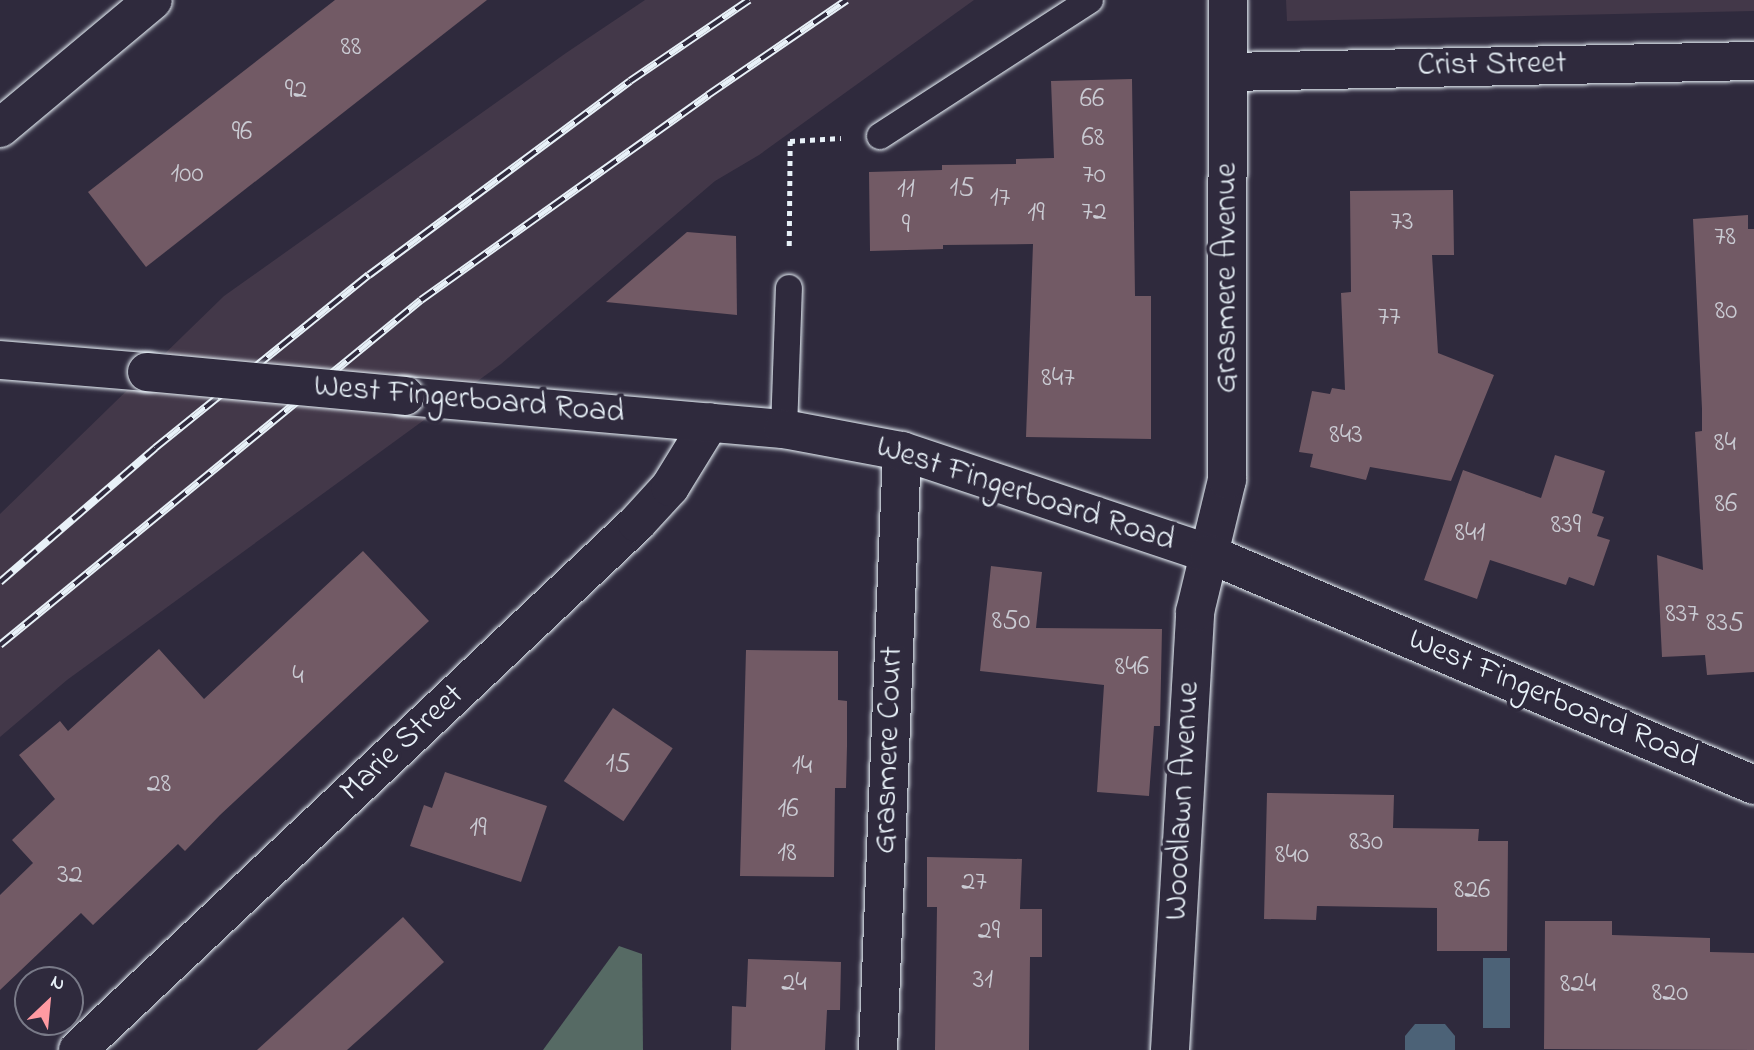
<!DOCTYPE html>
<style>
body{margin:0}
#map{position:relative;width:1754px;height:1050px;overflow:hidden;background:#2f2a3d;font-family:"Indie Flower",sans-serif}
div>[style]{position:absolute}
.built>*{inset:0;background:#433849}
.green>*{inset:0;background:#566a64}
.water>*{inset:0;background:#4c6277;transform-origin:0 0}
.building>*{inset:0;background:#725a65;transform-origin:0 0}
.path>*{height:4.5px;margin-top:-2.25px;transform-origin:0;background:repeating-linear-gradient(90deg,#e8f1f8 0 5px,transparent 0 10px)}
.roads{filter:drop-shadow(0 0 2px #e8f1f8) drop-shadow(0 0 2px #e8f1f8)}
.service>*{height:26px;margin:-13px;padding:0 13px;transform-origin:13px;border-radius:13px;background:#2f2a3d}
.minor>*{height:38px;margin:-19px;padding:0 19px;transform-origin:19px;border-radius:19px;background:#2f2a3d}
.tertiary>*{height:38px;margin:-19px;padding:0 19px;transform-origin:19px;border-radius:19px;background:#2f2a3d}
.rail>*{height:8px;margin-top:-4px;transform-origin:0;background:repeating-linear-gradient(90deg,#2f2a3d 0 16px,#e8f1f8 0 32px);box-sizing:border-box;border-block:2px solid #e8f1f8}
.bridges{filter:drop-shadow(0 0 2px #e8f1f8) drop-shadow(0 0 2px #e8f1f8)}
.tertiary-bridge>*{height:38px;margin:-19px;padding:0 19px;transform-origin:19px;border-radius:19px;background:#2f2a3d}
span{translate:-50% -50%;white-space:nowrap;text-align:center;line-height:1.15;-webkit-text-stroke:7px #2f2a3d;paint-order:stroke}
.number-label{font-size:28px;color:#cacbd3}
.number-label span{-webkit-text-stroke-width:0}
.street-label{font-size:32px;color:#e8f1f8}
.north{position:absolute;left:14px;top:966px;width:70px;height:70px;box-sizing:border-box;background:#2f2a3d;border:2px solid #797a88;border-radius:50%;rotate:26deg;font-size:19px;font-weight:700;line-height:28px;text-align:center;color:#e8f1f8}
.north::after{content:'';display:block;margin:auto;width:24px;height:32px;background:#ff9aa2;clip-path:polygon(50% 0,100% 100%,50% 72%,0 100%)}
</style>
<div id="map">
<div class="built">
<div style="clip-path:polygon(645px 0,974px 0,759px 155px,715px 181px,501px 364px,67px 680px,0 737px,0 514px,224px 296px,566px 53px)"></div>
<div style="clip-path:polygon(1286px 0,1754px 0,1754px 11px,1287px 21px)"></div>
</div>
<div class="green">
<div style="clip-path:polygon(619px 946px,642px 954px,643px 1050px,543px 1050px)"></div>
</div>
<div class="water">
<div style="left:1483px;top:958px;width:27px;height:70px"></div>
<div style="clip-path:polygon(1415px 1024px,1445px 1024px,1455px 1036px,1455px 1050px,1405px 1050px,1405px 1036px)"></div>
</div>
<div class="building">
<div style="clip-path:polygon(335px 0,487px 0,146px 267px,88px 192px)"></div>
<div style="clip-path:polygon(1132px 79px,1135px 296px,1151px 296px,1151px 439px,1026px 437px,1033px 244px,943px 245px,943px 249px,870px 251px,869px 172px,942px 170px,942px 165px,1016px 164px,1016px 159px,1054px 158px,1051px 81px)"></div>
<div style="clip-path:polygon(1453px 190px,1454px 255px,1432px 255px,1438px 353px,1494px 375px,1451px 481px,1370px 467px,1366px 480px,1310px 467px,1313px 454px,1299px 452px,1312px 391px,1330px 394px,1332px 388px,1345px 390px,1341px 293px,1351px 292px,1350px 191px)"></div>
<div style="clip-path:polygon(1748px 215px,1748px 229px,1754px 229px,1754px 672px,1707px 675px,1705px 655px,1662px 657px,1657px 555px,1703px 570px,1695px 432px,1702px 431px,1702px 409px,1693px 219px)"></div>
<div style="clip-path:polygon(687px 232px,736px 236px,737px 315px,606px 302px)"></div>
<div style="clip-path:polygon(1555px 455px,1605px 471px,1592px 513px,1604px 517px,1597px 536px,1610px 540px,1594px 586px,1569px 577px,1566px 585px,1490px 560px,1477px 599px,1424px 580px,1463px 470px,1541px 498px)"></div>
<div style="clip-path:polygon(363px 551px,429px 621px,220px 815px,185px 851px,178px 844px,93px 925px,81px 913px,0 990px,0 895px,33px 863px,12px 840px,55px 799px,19px 755px,60px 721px,68px 731px,159px 649px,204px 699px)"></div>
<div style="clip-path:polygon(991px 566px,1042px 572px,1036px 628px,1162px 629px,1160px 726px,1154px 726px,1149px 796px,1097px 792px,1104px 685px,980px 671px)"></div>
<div style="clip-path:polygon(746px 650px,838px 651px,838px 700px,847px 701px,847px 746px,846px 788px,835px 788px,834px 877px,740px 876px)"></div>
<div style="left:613px;top:708px;width:72px;height:88px;rotate:34deg"></div>
<div style="clip-path:polygon(445px 772px,547px 806px,521px 882px,410px 846px,424px 805px,432px 808px)"></div>
<div style="clip-path:polygon(1267px 793px,1394px 795px,1393px 828px,1479px 829px,1478px 841px,1508px 841px,1507px 951px,1437px 951px,1437px 908px,1317px 906px,1316px 920px,1264px 919px)"></div>
<div style="clip-path:polygon(927px 857px,1022px 859px,1020px 909px,1042px 909px,1042px 957px,1030px 957px,1029px 1050px,935px 1050px,937px 907px,927px 907px)"></div>
<div style="clip-path:polygon(403px 917px,444px 962px,385px 1016px,347px 1050px,257px 1050px)"></div>
<div style="clip-path:polygon(1545px 921px,1612px 921px,1612px 935px,1710px 938px,1710px 952px,1754px 953px,1754px 1050px,1544px 1049px)"></div>
<div style="clip-path:polygon(748px 959px,841px 962px,840px 1010px,827px 1010px,825px 1050px,731px 1050px,732px 1006px,746px 1007px)"></div>
</div>
<div class="path">
<div style="left:789px;top:246px;width:105px;rotate:-89.5deg"></div>
<div style="left:790px;top:141px;width:51px;rotate:-3.4deg"></div>
</div>
<div class="roads">
<div class="service">
<div style="left:880px;top:136px;width:250px;rotate:-32.9deg"></div>
<div style="left:784px;top:429px;width:141px;rotate:-88deg"></div>
</div>
<div class="minor">
<div style="left:1229px;top:72px;width:525px;rotate:-1.2deg"></div>
<div style="left:0;top:128px;width:199px;rotate:-39.9deg"></div>
<div style="left:78px;top:1050px;width:768px;rotate:-43.31deg"></div>
<div style="left:637px;top:523px;width:49px;rotate:-47.5deg"></div>
<div style="left:670px;top:487px;width:76px;rotate:-58.4deg"></div>
<div style="left:878px;top:1050px;width:599px;rotate:-87.71deg"></div>
<div style="left:1170px;top:1050px;width:439px;rotate:-86.7deg"></div>
<div style="left:1195px;top:612px;width:136px;rotate:-76.4deg"></div>
<div style="left:1227px;top:480px;width:480px;rotate:-89.9deg"></div>
</div>
<div class="tertiary">
<div style="left:0;top:360px;width:147px;rotate:4.7deg"></div>
<div style="left:405px;top:396px;width:380px;rotate:5deg"></div>
<div style="left:784px;top:429px;width:120px;rotate:10.6deg"></div>
<div style="left:902px;top:451px;width:324px;rotate:18.5deg"></div>
<div style="left:1209px;top:554px;width:592px;rotate:22.97deg"></div>
</div>
</div>
<div class="rail">
<div style="left:0;top:582px;width:205px;rotate:-40.8deg"></div>
<div style="left:155px;top:448px;width:275px;rotate:-39deg"></div>
<div style="left:369px;top:275px;width:325px;rotate:-36.6deg"></div>
<div style="left:630px;top:81px;width:144px;rotate:-34.2deg"></div>
<div style="left:0;top:645px;width:544px;rotate:-39.33deg"></div>
<div style="left:421px;top:300px;width:353px;rotate:-35.5deg"></div>
<div style="left:708px;top:95px;width:168px;rotate:-34.4deg"></div>
</div>
<div class="bridges">
<div class="tertiary-bridge">
<div style="left:147px;top:372px;width:259px;rotate:5.3deg"></div>
</div>
</div>
<div class="number-label">
<span style="left:351px;top:48px">88</span>
<span style="left:296px;top:91px">92</span>
<span style="left:1092px;top:100px">66</span>
<span style="left:242px;top:133px">96</span>
<span style="left:1093px;top:139px">68</span>
<span style="left:187px;top:175px">100</span>
<span style="left:1094px;top:176px">70</span>
<span style="left:962px;top:189px">15</span>
<span style="left:906px;top:190px">11</span>
<span style="left:1000px;top:199px">17</span>
<span style="left:1094px;top:213px">72</span>
<span style="left:1036px;top:214px">19</span>
<span style="left:1402px;top:223px">73</span>
<span style="left:906px;top:226px">9</span>
<span style="left:1725px;top:238px">78</span>
<span style="left:1726px;top:312px">80</span>
<span style="left:1389px;top:318px">77</span>
<span style="left:1058px;top:379px">847</span>
<span style="left:1346px;top:436px">843</span>
<span style="left:1725px;top:444px">84</span>
<span style="left:1726px;top:505px">86</span>
<span style="left:1566px;top:526px">839</span>
<span style="left:1470px;top:534px">841</span>
<span style="left:1682px;top:615px">837</span>
<span style="left:1011px;top:622px">850</span>
<span style="left:1725px;top:624px">835</span>
<span style="left:1132px;top:668px">846</span>
<span style="left:298px;top:677px">4</span>
<span style="left:618px;top:765px">15</span>
<span style="left:802px;top:767px">14</span>
<span style="left:159px;top:785px">28</span>
<span style="left:788px;top:810px">16</span>
<span style="left:478px;top:829px">19</span>
<span style="left:1366px;top:843px">830</span>
<span style="left:787px;top:854px">18</span>
<span style="left:1292px;top:856px">840</span>
<span style="left:70px;top:876px">32</span>
<span style="left:974px;top:883px">27</span>
<span style="left:1472px;top:891px">826</span>
<span style="left:989px;top:932px">29</span>
<span style="left:983px;top:981px">31</span>
<span style="left:794px;top:984px">24</span>
<span style="left:1578px;top:985px">824</span>
<span style="left:1670px;top:994px">820</span>
</div>
<div class="street-label">
<span style="left:1492px;top:66px;rotate:-1deg">Crist Street</span>
<span style="left:1228px;top:278px;rotate:-90deg">Grasmere Avenue</span>
<span style="left:469px;top:401px;rotate:5deg">West Fingerboard Road</span>
<span style="left:1025px;top:495px;rotate:18deg">West Fingerboard Road</span>
<span style="left:1553px;top:700px;rotate:23deg">West Fingerboard Road</span>
<span style="left:403px;top:744px;rotate:-43deg">Marie Street</span>
<span style="left:890px;top:750px;rotate:-88deg">Grasmere Court</span>
<span style="left:1184px;top:801px;rotate:-87deg">Woodlawn Avenue</span>
</div>
<div class="north">N</div>
</div>
